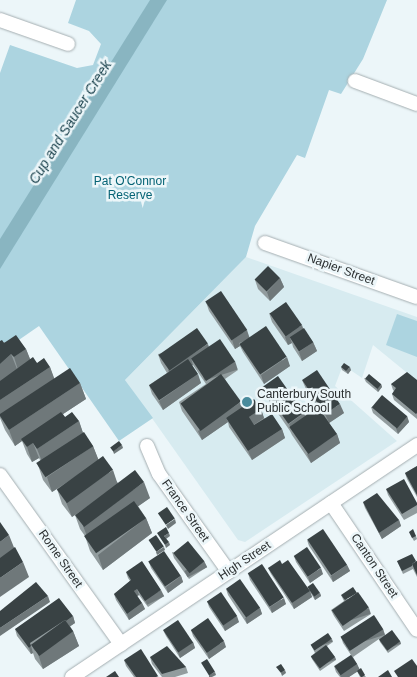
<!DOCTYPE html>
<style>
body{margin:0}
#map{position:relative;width:417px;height:677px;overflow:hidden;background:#ecf6f9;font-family:Helvetica,sans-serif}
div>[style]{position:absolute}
.built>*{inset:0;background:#d7ebf0}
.green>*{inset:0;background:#acd4e0}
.water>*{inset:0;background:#89b5c1}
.roads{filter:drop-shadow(0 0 1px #a4aeb1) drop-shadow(0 0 1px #a4aeb1)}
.minor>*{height:14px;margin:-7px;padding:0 7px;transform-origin:7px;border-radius:7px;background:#fff}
.wall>*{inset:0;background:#929c9e}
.shaded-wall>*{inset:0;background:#6f787a;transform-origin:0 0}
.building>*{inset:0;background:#394244;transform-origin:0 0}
.dots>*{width:14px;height:14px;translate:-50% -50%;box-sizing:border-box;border:2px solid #ecf6f9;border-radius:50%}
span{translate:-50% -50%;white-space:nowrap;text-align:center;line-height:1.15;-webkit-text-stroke:5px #ecf6f9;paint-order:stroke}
.park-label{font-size:12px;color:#056375}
.street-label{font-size:12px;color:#2b2f30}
.poi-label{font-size:12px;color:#2b2f30}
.left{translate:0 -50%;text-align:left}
.water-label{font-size:14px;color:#173f4a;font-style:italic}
</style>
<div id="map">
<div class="built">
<div style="clip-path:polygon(246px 257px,417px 317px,417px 381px,373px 345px,362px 378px,343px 365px,335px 386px,397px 441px,245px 542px,238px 540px,125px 380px)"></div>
</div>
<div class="green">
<div style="clip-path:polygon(76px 0,387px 0,363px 59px,341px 94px,329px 90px,305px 158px,297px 155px,255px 226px,246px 257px,125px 380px,153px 418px,119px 441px,39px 326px,0 353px,0 73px,10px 45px,77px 68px,93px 65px,101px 44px,89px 31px,68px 23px)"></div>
<div style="clip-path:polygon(397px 314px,417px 321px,417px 357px,386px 345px)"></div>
</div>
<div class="water">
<div style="clip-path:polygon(150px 0,167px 0,0 269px,0 239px)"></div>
</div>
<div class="roads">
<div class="minor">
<div style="left:0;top:20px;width:72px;rotate:19.4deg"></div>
<div style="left:355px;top:81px;width:66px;rotate:20.4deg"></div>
<div style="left:265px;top:243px;width:161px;rotate:19.6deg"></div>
<div style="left:147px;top:446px;width:30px;rotate:67deg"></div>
<div style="left:159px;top:474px;width:120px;rotate:54.5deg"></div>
<div style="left:0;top:475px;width:208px;rotate:54.4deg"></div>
<div style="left:331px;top:503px;width:153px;rotate:55.9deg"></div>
<div style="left:72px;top:677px;width:416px;rotate:-33.9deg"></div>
</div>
</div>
<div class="wall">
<div style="clip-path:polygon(280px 278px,284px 287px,270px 301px,258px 289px,255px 280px)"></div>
<div style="clip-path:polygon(206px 302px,249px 337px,290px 366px,264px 384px,243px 352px,240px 346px,235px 349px,209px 311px)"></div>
<div style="clip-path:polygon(269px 313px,303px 329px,313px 342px,317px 351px,302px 361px,293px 347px,292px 343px,288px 345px,272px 322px)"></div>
<div style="clip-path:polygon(0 341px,26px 349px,30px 359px,37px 363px,50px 367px,54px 379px,80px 383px,86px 399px,63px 414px,65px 417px,79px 421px,83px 433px,93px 446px,98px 459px,118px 483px,150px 498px,138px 506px,146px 518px,152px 533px,103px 570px,90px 551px,85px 536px,80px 529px,75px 515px,72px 517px,62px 504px,57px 489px,52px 492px,43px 480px,38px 465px,41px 462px,39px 458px,32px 462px,27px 454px,22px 441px,15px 446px,5px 430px,0 418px)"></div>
<div style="clip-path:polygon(208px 344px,208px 347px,238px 370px,225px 379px,242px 407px,261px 409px,264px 418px,282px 429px,285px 438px,252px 460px,229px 427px,228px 422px,202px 440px,182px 411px,179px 402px,206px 384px,193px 365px,192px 365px,201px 383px,163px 410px,152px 394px,149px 385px,167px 373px,161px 363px,158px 354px)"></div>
<div style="clip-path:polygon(341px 367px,351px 370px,348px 374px,342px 370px)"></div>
<div style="clip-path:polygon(364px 378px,381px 384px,382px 387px,378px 392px,366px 382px)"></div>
<div style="clip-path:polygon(302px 380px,344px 413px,329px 423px,337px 434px,340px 443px,311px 463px,292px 435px,290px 431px,266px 396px,262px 387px,305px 415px,318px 407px,306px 389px)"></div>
<div style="clip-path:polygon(417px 380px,417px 419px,394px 400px,392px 394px,394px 391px,393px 390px,391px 384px)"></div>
<div style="clip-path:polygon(371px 407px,407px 416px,409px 422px,398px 434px,373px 413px)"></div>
<div style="clip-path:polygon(417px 466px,417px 497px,407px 479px,405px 473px)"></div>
<div style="clip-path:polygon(386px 489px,417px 503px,417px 513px,404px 520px,388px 495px)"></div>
<div style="clip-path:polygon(363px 502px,399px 520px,401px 526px,382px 539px,365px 508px)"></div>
<div style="clip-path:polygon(409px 532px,416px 536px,417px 539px,414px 541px)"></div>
<div style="clip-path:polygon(307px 540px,347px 565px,350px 571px,333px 582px,309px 546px)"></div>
<div style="clip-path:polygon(172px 552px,204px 561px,207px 567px,189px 579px,174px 558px)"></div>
<div style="clip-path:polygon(294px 556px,323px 574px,310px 583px,296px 562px)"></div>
<div style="clip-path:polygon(397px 561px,417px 561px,417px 577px,413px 569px,403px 574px)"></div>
<div style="clip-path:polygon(149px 562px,181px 576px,183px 582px,168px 593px,151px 568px)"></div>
<div style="clip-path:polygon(282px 564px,308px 589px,320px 593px,321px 596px,315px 600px,310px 592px,312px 597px,294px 609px,271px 574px,268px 568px)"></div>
<div style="clip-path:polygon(126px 572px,164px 596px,148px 607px,139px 595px,137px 596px,142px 603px,145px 609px,129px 620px,116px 600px,114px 594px,130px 581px,128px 578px)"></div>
<div style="clip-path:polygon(248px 573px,286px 604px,272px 613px,250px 580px)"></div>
<div style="clip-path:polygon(226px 589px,260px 608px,262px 614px,247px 624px,228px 595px)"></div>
<div style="clip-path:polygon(341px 595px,371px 614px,344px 631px,334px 616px,331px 610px,344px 601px)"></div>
<div style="clip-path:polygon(207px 601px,239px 622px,225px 631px,209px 607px)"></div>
<div style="clip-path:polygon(73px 616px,75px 623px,70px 626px,73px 631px,79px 646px,43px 669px,35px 659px,33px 653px,31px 654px,17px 636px,15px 629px)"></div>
<div style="clip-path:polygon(383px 629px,385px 635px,400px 641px,401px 644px,388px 653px,380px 642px,379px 639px,353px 657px,357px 664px,359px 669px,366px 677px,360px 677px,357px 671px,349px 677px,340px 677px,336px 672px,334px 666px,351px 655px,343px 643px,341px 637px)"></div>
<div style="clip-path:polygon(163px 630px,193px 642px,195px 648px,180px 658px,166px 636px)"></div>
<div style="clip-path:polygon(191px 630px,226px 647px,209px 659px,193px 636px)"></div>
<div style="clip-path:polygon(333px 642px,327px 646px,335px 657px,336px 660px,320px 671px,312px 659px,311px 656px,315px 653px,311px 645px)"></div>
<div style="clip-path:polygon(150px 657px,186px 667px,188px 673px,175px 677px,162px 677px,152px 664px)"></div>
<div style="clip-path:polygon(124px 660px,159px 677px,134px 677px,126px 666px)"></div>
</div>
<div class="shaded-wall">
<div style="clip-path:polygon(280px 278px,284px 287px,270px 301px,267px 292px)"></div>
<div style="clip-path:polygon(302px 325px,305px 334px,290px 338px,292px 343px,288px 345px,285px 337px)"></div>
<div style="clip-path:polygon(247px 330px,250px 339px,239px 343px,240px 346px,235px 349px,232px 340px)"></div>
<div style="clip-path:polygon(313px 342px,317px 351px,302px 361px,299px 352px)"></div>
<div style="clip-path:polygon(208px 344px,211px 353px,191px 358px,193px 365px,172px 379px,168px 370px)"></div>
<div style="clip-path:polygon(26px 349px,32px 364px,19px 373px,14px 357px)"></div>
<div style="clip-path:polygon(11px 354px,17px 369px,0 384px,0 364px)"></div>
<div style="clip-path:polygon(287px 357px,290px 366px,264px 384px,261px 375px)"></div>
<div style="left:235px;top:361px;width:9px;height:35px;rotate:72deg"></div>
<div style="clip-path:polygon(50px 367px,56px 383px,0 416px,0 400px)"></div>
<div style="clip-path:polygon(350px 367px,351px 370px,348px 374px,346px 371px)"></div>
<div style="clip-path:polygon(198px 374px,201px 383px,163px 410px,159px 401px)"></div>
<div style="clip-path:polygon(80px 383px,86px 399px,22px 441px,21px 439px,22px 441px,15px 446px,9px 430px)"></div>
<div style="clip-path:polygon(381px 384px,382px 387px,378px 392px,377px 389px)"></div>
<div style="clip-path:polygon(241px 402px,244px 411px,226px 418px,228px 422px,202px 440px,198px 431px)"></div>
<div style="clip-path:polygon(340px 404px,344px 413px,329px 423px,325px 414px)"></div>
<div style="clip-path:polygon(261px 409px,264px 418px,252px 426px,249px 417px)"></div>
<div style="clip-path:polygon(304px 413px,307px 422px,291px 429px,289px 424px)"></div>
<div style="clip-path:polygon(407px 416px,409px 422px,398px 434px,396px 428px)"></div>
<div style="clip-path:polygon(79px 421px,84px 436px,43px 464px,37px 449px)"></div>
<div style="clip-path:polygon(282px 429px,285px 438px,252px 460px,248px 451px)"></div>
<div style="clip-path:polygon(337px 434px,340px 443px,311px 463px,307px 454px)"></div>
<div style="clip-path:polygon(33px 443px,39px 458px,32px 462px,27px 447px)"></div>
<div style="clip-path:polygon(122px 445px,123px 448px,114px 454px,113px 451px)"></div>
<div style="clip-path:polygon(93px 446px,99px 461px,52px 492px,47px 477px)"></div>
<div style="clip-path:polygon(113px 470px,118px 485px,72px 517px,66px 502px)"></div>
<div style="clip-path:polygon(144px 482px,150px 498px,89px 541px,83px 526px)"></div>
<div style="clip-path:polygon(146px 518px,152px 533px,103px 570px,98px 555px)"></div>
<div style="clip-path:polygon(175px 519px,176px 523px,168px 529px,166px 525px)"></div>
<div style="clip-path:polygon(399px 520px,401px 526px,382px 539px,379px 533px)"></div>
<div style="clip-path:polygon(169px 533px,170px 536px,166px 539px,164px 536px)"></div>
<div style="clip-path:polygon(9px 535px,15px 550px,0 561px,0 542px)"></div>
<div style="clip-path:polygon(169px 542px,170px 545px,166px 548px,165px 545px)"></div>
<div style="clip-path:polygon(164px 547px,165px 550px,157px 555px,156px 552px)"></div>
<div style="left:204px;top:561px;width:7px;height:22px;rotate:63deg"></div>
<div style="clip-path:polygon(23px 562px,29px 577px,0 597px,0 578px)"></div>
<div style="clip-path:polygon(347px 565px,350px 571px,333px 582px,331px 576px)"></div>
<div style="clip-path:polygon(321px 568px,323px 574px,310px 583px,308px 577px)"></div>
<div style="clip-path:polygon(181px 576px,183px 582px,168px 593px,166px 587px)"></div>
<div style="clip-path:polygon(137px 589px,139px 595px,136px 597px,134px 591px)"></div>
<div style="left:161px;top:590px;width:7px;height:19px;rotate:63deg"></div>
<div style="clip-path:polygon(310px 591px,312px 597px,294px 609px,292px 603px)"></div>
<div style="clip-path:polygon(320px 593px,321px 596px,315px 600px,314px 597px)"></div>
<div style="clip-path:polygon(48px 596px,50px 602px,0 636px,0 628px)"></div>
<div style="clip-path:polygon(284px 598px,286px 604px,272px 613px,270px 607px)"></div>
<div style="clip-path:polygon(142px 603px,145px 609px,129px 620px,127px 614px)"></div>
<div style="clip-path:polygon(260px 608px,262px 614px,247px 624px,245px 618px)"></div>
<div style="left:369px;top:608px;width:6px;height:32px;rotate:72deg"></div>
<div style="clip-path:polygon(73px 616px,75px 623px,35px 651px,32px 646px)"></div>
<div style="clip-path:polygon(237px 616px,239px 622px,225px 631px,223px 625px)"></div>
<div style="left:383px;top:629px;width:6px;height:40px;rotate:72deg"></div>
<div style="clip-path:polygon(73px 631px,79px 646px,43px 669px,38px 654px)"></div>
<div style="left:332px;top:639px;width:3px;height:21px;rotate:72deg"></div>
<div style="clip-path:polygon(224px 641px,226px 647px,209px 659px,207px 653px)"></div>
<div style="left:400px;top:641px;width:3px;height:16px;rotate:72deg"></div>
<div style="clip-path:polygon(193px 642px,195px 648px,180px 658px,178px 652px)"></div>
<div style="clip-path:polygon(31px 646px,33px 653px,31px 654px,29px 648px)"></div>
<div style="left:335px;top:657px;width:3px;height:19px;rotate:72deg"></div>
<div style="clip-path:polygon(357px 664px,360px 670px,349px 677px,341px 677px,340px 675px)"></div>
<div style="clip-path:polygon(285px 670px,286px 673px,282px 676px,281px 673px)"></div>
<div style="clip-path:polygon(215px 672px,216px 675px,212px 677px,209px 677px,209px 675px)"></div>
</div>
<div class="building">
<div style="left:268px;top:266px;width:17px;height:19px;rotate:45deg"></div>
<div style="left:221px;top:291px;width:47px;height:19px;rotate:56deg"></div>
<div style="left:286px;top:302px;width:28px;height:20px;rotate:55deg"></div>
<div style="left:266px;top:326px;width:37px;height:32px;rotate:56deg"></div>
<div style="left:197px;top:328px;width:19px;height:47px;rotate:55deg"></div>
<div style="left:304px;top:328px;width:17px;height:17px;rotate:57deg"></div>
<div style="clip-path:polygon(16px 335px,26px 349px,14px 357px,11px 354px,0 364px,0 341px,2px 340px,4px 343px)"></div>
<div style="left:220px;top:339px;width:27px;height:35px;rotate:56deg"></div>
<div style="clip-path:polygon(33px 357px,37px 363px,44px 358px,50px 367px,0 400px,0 381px)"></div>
<div style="left:188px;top:359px;width:18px;height:47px;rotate:56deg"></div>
<div style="clip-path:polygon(344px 363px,350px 367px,346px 371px,341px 367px)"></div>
<div style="clip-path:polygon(70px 368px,80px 383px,9px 430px,0 416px,0 414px)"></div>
<div style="left:317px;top:370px;width:41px;height:18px;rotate:56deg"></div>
<div style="clip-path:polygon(407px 372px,417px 380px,417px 413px,416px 414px,392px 394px,396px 388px,391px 384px)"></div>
<div style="left:221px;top:374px;width:34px;height:50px;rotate:54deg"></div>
<div style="left:369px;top:374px;width:16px;height:6px;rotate:40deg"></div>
<div style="left:278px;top:376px;width:45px;height:19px;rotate:55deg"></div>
<div style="left:382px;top:395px;width:33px;height:16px;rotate:40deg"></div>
<div style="clip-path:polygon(254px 399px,261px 409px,249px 417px,254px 425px,272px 414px,282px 429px,248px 451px,226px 418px)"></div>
<div style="left:318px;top:407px;width:33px;height:35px;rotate:55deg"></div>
<div style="clip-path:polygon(61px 412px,65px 417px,72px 412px,79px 421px,37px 449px,33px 443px,27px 447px,21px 439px)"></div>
<div style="left:84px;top:432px;width:17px;height:57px;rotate:57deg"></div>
<div style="left:119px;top:441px;width:5px;height:11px;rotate:53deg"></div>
<div style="left:103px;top:456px;width:17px;height:57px;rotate:54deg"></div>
<div style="clip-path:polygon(417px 466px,417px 495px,405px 473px)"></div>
<div style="left:135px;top:470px;width:15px;height:75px;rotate:53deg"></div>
<div style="clip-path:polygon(404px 479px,417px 503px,417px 505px,402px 514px,386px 489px)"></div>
<div style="clip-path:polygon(377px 493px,399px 520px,379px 533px,363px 502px)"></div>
<div style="left:134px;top:501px;width:21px;height:61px;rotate:55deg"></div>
<div style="left:167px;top:507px;width:14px;height:11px;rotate:56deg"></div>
<div style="clip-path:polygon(0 522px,9px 535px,0 542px)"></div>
<div style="clip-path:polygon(166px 527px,169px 533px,164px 536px,169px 542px,165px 545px,157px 533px)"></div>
<div style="left:323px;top:529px;width:43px;height:19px;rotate:56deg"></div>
<div style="clip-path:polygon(413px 529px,416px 536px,412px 538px,409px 532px)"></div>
<div style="left:156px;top:535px;width:14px;height:9px;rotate:56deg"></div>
<div style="left:188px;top:541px;width:26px;height:19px;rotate:51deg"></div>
<div style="clip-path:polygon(15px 547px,23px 562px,0 578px,0 558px)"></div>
<div style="left:307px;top:547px;width:25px;height:16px;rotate:56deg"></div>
<div style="left:164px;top:551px;width:30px;height:19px;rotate:56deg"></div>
<div style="clip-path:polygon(412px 554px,416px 561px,412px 564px,412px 566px,402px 571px,397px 561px)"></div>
<div style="clip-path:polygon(280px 560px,282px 564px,288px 560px,310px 591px,292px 603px,268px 568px)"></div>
<div style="clip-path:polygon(142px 561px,161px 590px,145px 601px,137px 589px,134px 591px,142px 603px,127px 614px,114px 594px,131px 580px,126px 572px)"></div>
<div style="clip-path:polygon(417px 561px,417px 575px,412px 564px)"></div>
<div style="left:262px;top:564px;width:40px;height:17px;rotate:57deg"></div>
<div style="left:240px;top:579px;width:35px;height:17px;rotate:55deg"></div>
<div style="clip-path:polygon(36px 582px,48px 596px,0 628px,0 611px)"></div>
<div style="left:313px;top:583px;width:12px;height:7px;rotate:55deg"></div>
<div style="clip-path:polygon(353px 587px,357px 593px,345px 600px,341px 595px)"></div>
<div style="left:221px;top:592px;width:29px;height:17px;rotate:56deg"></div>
<div style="left:358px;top:592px;width:19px;height:32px;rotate:55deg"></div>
<div style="clip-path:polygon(59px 598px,73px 616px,66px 621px,65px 620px,30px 643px,31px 646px,29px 648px,15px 629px)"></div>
<div style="left:374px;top:615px;width:17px;height:40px;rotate:57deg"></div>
<div style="left:208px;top:618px;width:28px;height:21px;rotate:55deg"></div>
<div style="left:65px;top:620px;width:14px;height:42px;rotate:54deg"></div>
<div style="left:178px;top:620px;width:27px;height:18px;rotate:56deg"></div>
<div style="left:392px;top:630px;width:14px;height:16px;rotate:54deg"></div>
<div style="left:328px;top:633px;width:7px;height:21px;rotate:56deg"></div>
<div style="left:326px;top:645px;width:15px;height:19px;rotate:53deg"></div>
<div style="clip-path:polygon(167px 646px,186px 667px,162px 674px,150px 657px)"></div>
<div style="clip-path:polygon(141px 649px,158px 676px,156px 677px,136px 677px,124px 660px)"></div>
<div style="left:351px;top:655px;width:11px;height:20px;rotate:56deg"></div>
<div style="left:207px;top:659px;width:15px;height:7px;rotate:58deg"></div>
<div style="clip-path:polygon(412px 659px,417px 666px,417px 677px,398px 677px,394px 671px)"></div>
<div style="clip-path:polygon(281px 664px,285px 670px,281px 673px,276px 667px)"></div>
<div style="clip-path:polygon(361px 668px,365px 675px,362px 677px,361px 677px,357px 671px)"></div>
<div style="clip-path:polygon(388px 670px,392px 677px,378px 677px)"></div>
<div style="clip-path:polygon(115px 671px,119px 677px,106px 677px)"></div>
</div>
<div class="dots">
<div style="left:247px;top:402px;background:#498b9c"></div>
</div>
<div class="park-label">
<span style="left:130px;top:189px">Pat O'Connor<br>Reserve</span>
</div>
<div class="street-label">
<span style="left:341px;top:270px;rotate:20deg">Napier Street</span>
<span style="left:185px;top:511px;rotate:55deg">France Street</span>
<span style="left:60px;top:559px;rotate:55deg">Rome Street</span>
<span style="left:245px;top:561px;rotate:-34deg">High Street</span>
<span style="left:374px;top:566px;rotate:56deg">Canton Street</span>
</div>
<div class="poi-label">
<span class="left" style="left:257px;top:402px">Canterbury South<br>Public School</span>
</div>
<div class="water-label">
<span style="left:70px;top:122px;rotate:-58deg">Cup and Saucer Creek</span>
</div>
</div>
